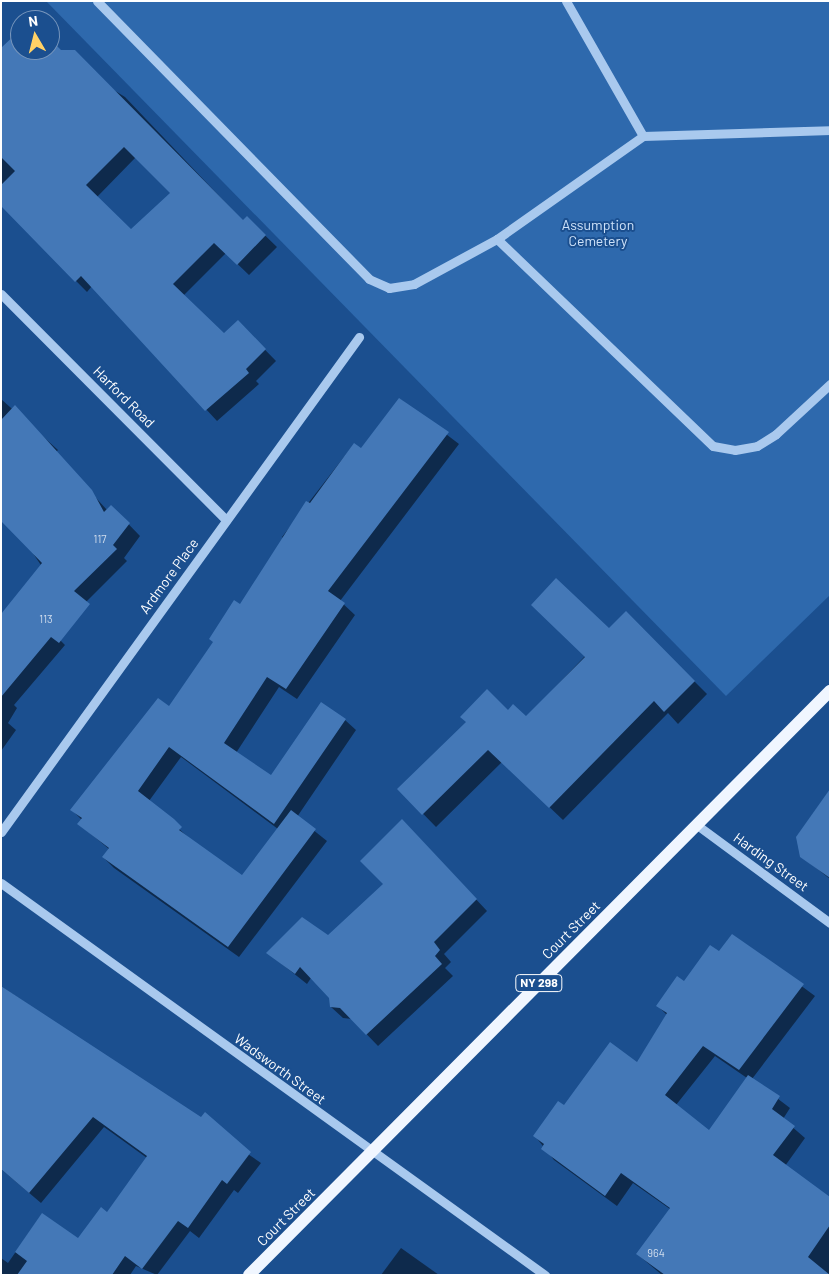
<!DOCTYPE html>
<style>
body{margin:0}
#map{position:relative;width:831px;height:1276px;overflow:hidden;background:#1b4f8f;font-family:Barlow,sans-serif}
div>[style]{position:absolute}
.green>*{inset:0;background:#2e69ad}
.shadow>*{inset:0;background:#0007}
.building>*{inset:0;background:#4478b7}
.minor>*{height:9px;margin:-4.5px;padding:0 4.5px;transform-origin:4.5px;border-radius:4.5px;background:#a9c9ee}
.major>*{height:12px;margin:-6px;padding:0 6px;transform-origin:6px;border-radius:6px;background:#f0f6ff}
span{translate:-50% -50%;white-space:nowrap;text-align:center;line-height:1.15;-webkit-text-stroke:4px #1b4f8f;paint-order:stroke}
.number-label{font-size:11px;color:#d0dded}
.number-label span{-webkit-text-stroke-width:0}
.shield-label span{padding:1px 4px;background:#1b4f8f;border:1px solid;border-radius:4px;-webkit-text-stroke-width:0}
.shield-label{font-size:12px;color:#fff;font-weight:700}
.park-label{font-size:14px;color:#cfe3fa}
.street-label{font-size:14px;color:#fff}
.frame{position:absolute;inset:0;border:2px solid #fff;pointer-events:none}
.north{position:absolute;left:10px;top:10px;width:50px;height:50px;box-sizing:border-box;background:#1b4f8f;border:1px solid #7695bc;border-radius:50%;rotate:352deg;font-size:14px;font-weight:700;line-height:20px;text-align:center;color:#fff}
.north::after{content:'';display:block;margin:auto;width:18px;height:22px;background:#ffd166;clip-path:polygon(50% 0,100% 100%,50% 72%,0 100%)}
</style>
<div id="map">
<div class="green">
<div style="clip-path:polygon(46px 1px,830px 1px,830px 595px,726px 696px)"></div>
</div>
<div class="shadow">
<div style="clip-path:polygon(evenodd,20px 32px,20px 50px,50px 50px,50px 41px,75px 66px,125px 97px,243px 221px,247px 218px,277px 247px,249px 275px,226px 253px,183px 296px,224px 335px,238px 322px,276px 361px,256px 381px,259px 384px,217px 421px,92px 286px,87px 292px,1px 205px,1px 50px,20px 32px,136px 157px,172px 193px,131px 231px,97px 197px,136px 157px)"></div>
<div style="clip-path:polygon(1px 399px,58px 450px,55px 453px,107px 510px,111px 506px,140px 536px,124px 558px,127px 561px,74px 614px,1px 506px)"></div>
<div style="clip-path:polygon(evenodd,400px 399px,459px 444px,340px 601px,355px 615px,297px 699px,279px 687px,236px 753px,271px 777px,345px 720px,356px 730px,297px 817px,327px 841px,239px 957px,114px 868px,103px 857px,109px 849px,79px 824px,82px 820px,72px 810px,169px 708px,286px 541px,282px 537px,354px 444px,361px 449px,400px 399px,181px 757px,278px 829px,242px 877px,191px 840px,149px 801px,181px 757px)"></div>
<div style="clip-path:polygon(1px 612px,54px 634px,65px 645px,14px 705px,17px 708px,8px 723px,16px 730px,1px 751px)"></div>
<div style="clip-path:polygon(626px 613px,707px 694px,678px 724px,668px 713px,563px 820px,502px 762px,436px 827px,399px 789px,508px 712px,526px 718px)"></div>
<div style="clip-path:polygon(830px 814px,830px 879px,801px 856px)"></div>
<div style="clip-path:polygon(413px 832px,487px 911px,444px 954px,451px 962px,445px 968px,453px 976px,378px 1046px,352px 1019px,343px 1018px,331px 1007px,330px 997px,311px 978px,307px 984px,268px 953px,328px 937px,384px 884px)"></div>
<div style="clip-path:polygon(evenodd,732px 935px,815px 996px,752px 1079px,790px 1108px,783px 1119px,805px 1138px,785px 1166px,830px 1198px,830px 1275px,662px 1275px,637px 1254px,670px 1209px,633px 1183px,617px 1206px,554px 1160px,535px 1136px,564px 1107px,637px 1063px,667px 1015px,658px 1006px,720px 953px,732px 935px,715px 1056px,747px 1078px,709px 1132px,676px 1105px,715px 1056px)"></div>
<div style="clip-path:polygon(1px 986px,261px 1163px,238px 1193px,234px 1190px,199px 1238px,190px 1231px,157px 1275px,136px 1266px,130px 1275px,1px 1275px,1px 1258px,8px 1263px,42px 1214px,78px 1239px,107px 1213px,147px 1158px,104px 1127px,41px 1203px,1px 1169px)"></div>
<div style="clip-path:polygon(401px 1248px,439px 1275px,381px 1275px)"></div>
</div>
<div class="building">
<div style="clip-path:polygon(evenodd,20px 30px,20px 50px,50px 50px,50px 39px,61px 50px,75px 50px,243px 220px,247px 216px,266px 235px,237px 265px,214px 243px,173px 284px,224px 333px,238px 320px,266px 349px,246px 369px,249px 373px,205px 411px,81px 276px,75px 282px,1px 206px,1px 185px,15px 171px,1px 157px,1px 48px,20px 30px,124px 147px,170px 193px,131px 229px,86px 185px,124px 147px)"></div>
<div style="clip-path:polygon(399px 398px,449px 432px,328px 591px,345px 603px,286px 689px,267px 677px,224px 743px,271px 775px,321px 702px,346px 719px,274px 824px,169px 747px,138px 791px,174px 819px,182px 827px,179px 830px,242px 875px,291px 810px,316px 829px,228px 947px,102px 857px,109px 848px,77px 824px,82px 818px,70px 810px,158px 698px,169px 706px,213px 642px,209px 639px,234px 600px,240px 604px,306px 501px,310px 503px,354px 443px,361px 448px)"></div>
<div style="clip-path:polygon(15px 405px,92px 490px,104px 512px,111px 505px,130px 523px,113px 545px,117px 549px,74px 591px,90px 604px,59px 643px,51px 637px,1px 697px,1px 614px,42px 563px,1px 521px,1px 420px)"></div>
<div style="clip-path:polygon(556px 578px,609px 628px,626px 611px,695px 681px,664px 712px,654px 701px,549px 808px,488px 750px,422px 815px,397px 789px,466px 722px,460px 717px,487px 689px,508px 710px,513px 704px,526px 716px,585px 657px,531px 605px)"></div>
<div style="clip-path:polygon(830px 789px,830px 878px,800px 857px,796px 837px)"></div>
<div style="clip-path:polygon(402px 819px,477px 899px,434px 942px,440px 950px,435px 956px,442px 964px,366px 1035px,340px 1008px,330px 1007px,329px 998px,300px 967px,295px 974px,266px 953px,302px 917px,328px 935px,383px 884px,360px 861px)"></div>
<div style="clip-path:polygon(732px 934px,804px 984px,739px 1070px,703px 1046px,665px 1095px,709px 1130px,748px 1075px,780px 1096px,772px 1109px,795px 1126px,773px 1155px,830px 1197px,830px 1225px,808px 1257px,830px 1275px,665px 1275px,636px 1254px,670px 1208px,621px 1173px,605px 1196px,541px 1149px,544px 1144px,533px 1136px,558px 1101px,564px 1105px,610px 1042px,637px 1062px,667px 1013px,656px 1006px,677px 976px,684px 981px,710px 945px,719px 951px)"></div>
<div style="clip-path:polygon(1px 986px,201px 1117px,205px 1112px,251px 1152px,227px 1184px,222px 1180px,188px 1228px,178px 1221px,142px 1269px,125px 1256px,112px 1275px,17px 1275px,27px 1261px,15px 1252px,42px 1213px,78px 1238px,101px 1207px,107px 1212px,147px 1156px,93px 1117px,29px 1193px,1px 1169px)"></div>
</div>
<div class="minor">
<div style="left:97px;top:1px;width:389px;rotate:45.6deg"></div>
<div style="left:369px;top:279px;width:22px;rotate:24deg"></div>
<div style="left:389px;top:288px;width:25px;rotate:-9deg"></div>
<div style="left:414px;top:284px;width:94px;rotate:-28.5deg"></div>
<div style="left:497px;top:239px;width:299px;rotate:43.8deg"></div>
<div style="left:713px;top:446px;width:22px;rotate:10deg"></div>
<div style="left:735px;top:450px;width:22px;rotate:-10deg"></div>
<div style="left:757px;top:446px;width:22px;rotate:-32deg"></div>
<div style="left:776px;top:434px;width:74px;rotate:-42.8deg"></div>
<div style="left:566px;top:1px;width:155px;rotate:60.3deg"></div>
<div style="left:497px;top:239px;width:179px;rotate:-35.2deg"></div>
<div style="left:643px;top:136px;width:187px;rotate:-1.8deg"></div>
<div style="left:1px;top:294px;width:319px;rotate:45.1deg"></div>
<div style="left:697px;top:825px;width:165px;rotate:36.4deg"></div>
<div style="left:1px;top:832px;width:611px;rotate:-54.12deg"></div>
<div style="left:1px;top:883px;width:671px;rotate:35.78deg"></div>
</div>
<div class="major">
<div style="left:249px;top:1275px;width:824px;rotate:-45.15deg"></div>
</div>
<div class="number-label">
<span style="left:100px;top:539px">117</span>
<span style="left:46px;top:619px">113</span>
<span style="left:656px;top:1253px">964</span>
</div>
<div class="shield-label">
<span style="left:539px;top:983px">NY 298</span>
</div>
<div class="park-label">
<span style="left:598px;top:233px">Assumption<br>Cemetery</span>
</div>
<div class="street-label">
<span style="left:124px;top:397px;rotate:45deg">Harford Road</span>
<span style="left:169px;top:576px;rotate:-54deg">Ardmore Place</span>
<span style="left:771px;top:862px;rotate:36deg">Harding Street</span>
<span style="left:571px;top:930px;rotate:-45deg">Court Street</span>
<span style="left:280px;top:1069px;rotate:36deg">Wadsworth Street</span>
<span style="left:286px;top:1217px;rotate:-45deg">Court Street</span>
</div>
<div class="frame"></div>
<div class="north">N</div>
</div>
